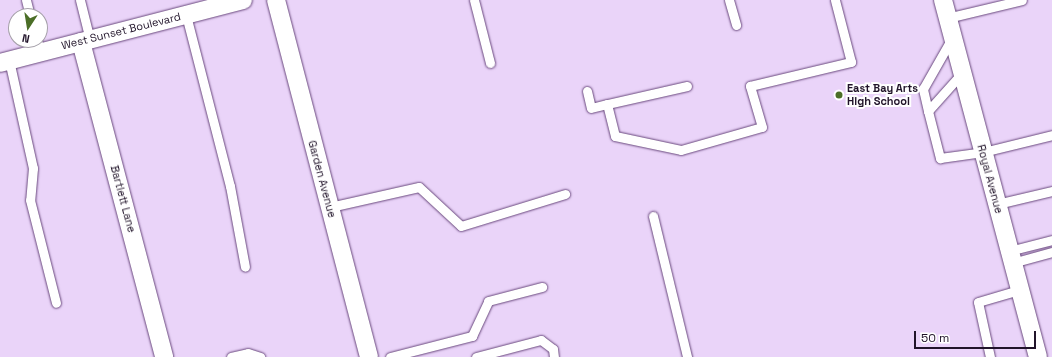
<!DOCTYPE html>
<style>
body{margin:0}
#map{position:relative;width:1052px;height:357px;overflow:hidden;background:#ead4f9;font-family:"Space Grotesk",sans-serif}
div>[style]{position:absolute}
.roads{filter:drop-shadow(0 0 1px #69487d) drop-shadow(0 0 1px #69487d)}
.lane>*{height:9px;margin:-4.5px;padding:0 4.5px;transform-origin:4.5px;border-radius:4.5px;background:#fff}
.street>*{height:18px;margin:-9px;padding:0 9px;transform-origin:9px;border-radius:9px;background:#fff}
.dots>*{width:11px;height:11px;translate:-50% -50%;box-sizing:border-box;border:2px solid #fff;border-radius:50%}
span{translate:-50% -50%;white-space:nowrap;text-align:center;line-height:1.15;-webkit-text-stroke:4px #fff;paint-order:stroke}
.street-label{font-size:11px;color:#21142a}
.poi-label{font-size:11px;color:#21142a;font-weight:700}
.left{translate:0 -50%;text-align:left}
.north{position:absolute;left:8px;top:8px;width:40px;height:40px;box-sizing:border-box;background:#fff;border:1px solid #a6a1aa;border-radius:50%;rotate:192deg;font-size:11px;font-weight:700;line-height:16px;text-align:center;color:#21142a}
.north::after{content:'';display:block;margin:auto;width:14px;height:18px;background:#4b6e27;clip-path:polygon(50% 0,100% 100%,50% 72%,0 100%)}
.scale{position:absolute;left:914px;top:331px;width:122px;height:18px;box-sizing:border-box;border:2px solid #21142a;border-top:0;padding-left:5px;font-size:12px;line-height:14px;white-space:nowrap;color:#21142a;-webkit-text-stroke:3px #fff;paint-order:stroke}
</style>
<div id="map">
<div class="roads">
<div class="lane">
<div style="left:26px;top:0;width:16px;rotate:76deg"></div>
<div style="left:80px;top:0;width:41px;rotate:76deg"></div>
<div style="left:474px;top:0;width:65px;rotate:75.7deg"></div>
<div style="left:729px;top:0;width:26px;rotate:74deg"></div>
<div style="left:186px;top:15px;width:177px;rotate:75.6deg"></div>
<div style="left:230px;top:186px;width:82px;rotate:79.5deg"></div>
<div style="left:947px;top:18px;width:77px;rotate:-13.5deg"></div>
<div style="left:37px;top:40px;width:12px;rotate:76deg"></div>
<div style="left:9px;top:60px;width:111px;rotate:77.5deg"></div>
<div style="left:33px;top:168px;width:32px;rotate:95deg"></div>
<div style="left:30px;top:200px;width:106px;rotate:75.8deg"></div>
<div style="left:962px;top:73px;width:51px;rotate:131.8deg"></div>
<div style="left:928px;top:111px;width:49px;rotate:75.7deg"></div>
<div style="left:940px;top:158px;width:43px;rotate:-7.9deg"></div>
<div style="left:983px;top:152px;width:71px;rotate:-13.8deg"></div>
<div style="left:687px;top:86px;width:82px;rotate:167.3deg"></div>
<div style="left:607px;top:104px;width:33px;rotate:76deg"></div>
<div style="left:615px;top:136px;width:67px;rotate:12deg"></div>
<div style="left:681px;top:150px;width:84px;rotate:-15.9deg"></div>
<div style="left:762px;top:127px;width:43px;rotate:-106.3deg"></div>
<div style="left:750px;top:86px;width:104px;rotate:-13.4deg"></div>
<div style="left:851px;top:62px;width:64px;rotate:-104.5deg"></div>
<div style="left:587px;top:91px;width:17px;rotate:77deg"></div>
<div style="left:591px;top:108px;width:16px;rotate:-14deg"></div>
<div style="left:928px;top:111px;width:23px;rotate:-103deg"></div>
<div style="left:923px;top:89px;width:59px;rotate:-60.4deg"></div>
<div style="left:997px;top:204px;width:57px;rotate:-13.3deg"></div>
<div style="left:330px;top:207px;width:91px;rotate:-12.7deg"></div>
<div style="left:419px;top:187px;width:57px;rotate:42.9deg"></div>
<div style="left:461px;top:226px;width:109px;rotate:-17.1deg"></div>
<div style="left:653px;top:216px;width:145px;rotate:76.4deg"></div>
<div style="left:1009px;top:251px;width:44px;rotate:-14.3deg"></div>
<div style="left:1012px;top:263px;width:41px;rotate:-15.4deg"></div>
<div style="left:231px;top:357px;width:17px;rotate:-13deg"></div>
<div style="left:248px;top:353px;width:13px;rotate:18deg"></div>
<div style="left:390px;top:357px;width:85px;rotate:-14.4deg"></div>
<div style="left:472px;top:336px;width:38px;rotate:-65deg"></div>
<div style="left:488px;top:301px;width:56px;rotate:-14.5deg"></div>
<div style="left:476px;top:357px;width:67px;rotate:-14.7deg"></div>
<div style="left:541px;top:340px;width:15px;rotate:37deg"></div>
<div style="left:553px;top:349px;width:8px;rotate:83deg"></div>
<div style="left:990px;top:357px;width:56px;rotate:-102.3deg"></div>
<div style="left:978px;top:302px;width:43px;rotate:-16.3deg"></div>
</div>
<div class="street">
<div style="left:276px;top:0;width:369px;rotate:75.4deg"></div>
<div style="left:943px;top:0;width:369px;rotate:75.1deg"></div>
<div style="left:81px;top:42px;width:326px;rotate:75.2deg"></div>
<div style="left:0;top:63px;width:251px;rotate:-14.5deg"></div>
</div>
</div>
<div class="dots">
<div style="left:839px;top:95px;background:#4b6e27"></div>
</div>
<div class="street-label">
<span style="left:121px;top:31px;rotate:-14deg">West Sunset Boulevard</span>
<span style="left:322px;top:179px;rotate:75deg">Garden Avenue</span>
<span style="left:990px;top:179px;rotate:75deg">Royal Avenue</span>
<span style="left:123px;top:199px;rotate:75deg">Bartlett Lane</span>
</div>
<div class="poi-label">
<span class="left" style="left:847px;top:95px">East Bay Arts<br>High School</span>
</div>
<div class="north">N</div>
<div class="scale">50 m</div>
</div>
